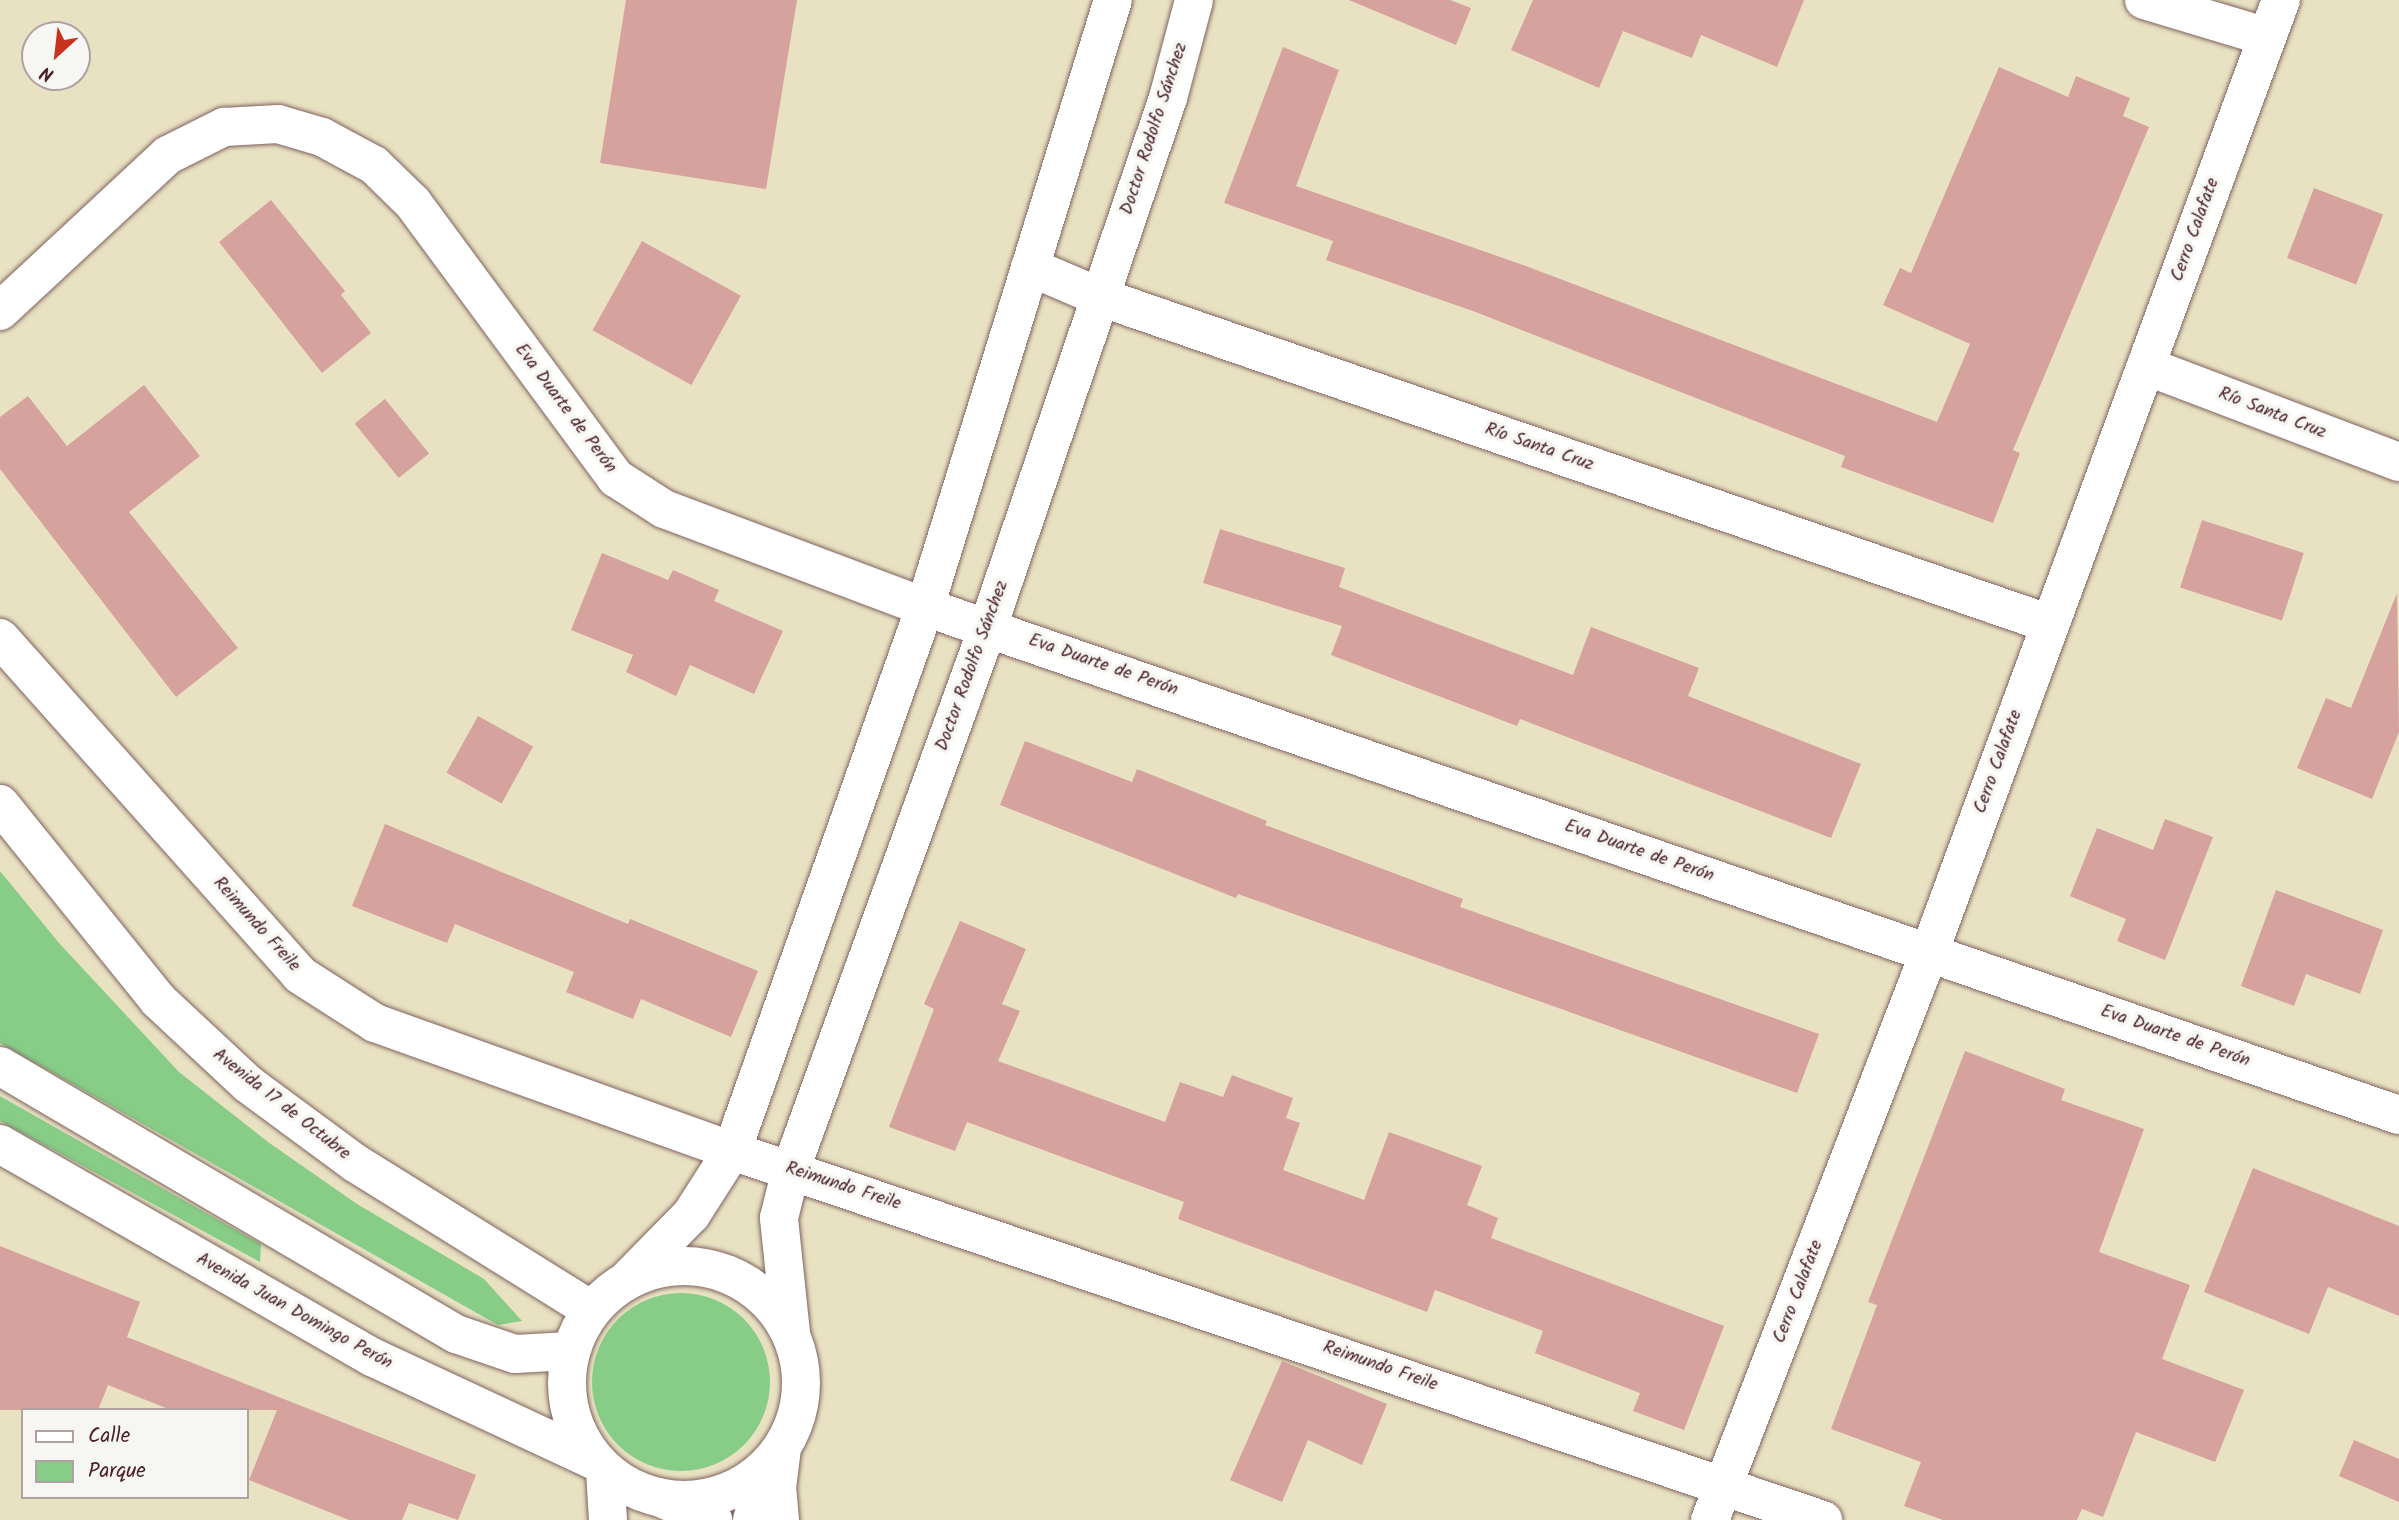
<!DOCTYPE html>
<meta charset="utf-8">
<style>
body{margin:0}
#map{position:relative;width:2399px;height:1520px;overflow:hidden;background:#e8e2c2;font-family:Kalam,sans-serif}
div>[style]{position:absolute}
.green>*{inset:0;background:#87cd87}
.round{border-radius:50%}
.building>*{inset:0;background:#d6a29e;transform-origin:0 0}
.roads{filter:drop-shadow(0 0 2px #816360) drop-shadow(0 0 2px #816360)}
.minor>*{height:38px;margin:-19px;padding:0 19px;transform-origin:19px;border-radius:19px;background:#fff}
.tertiary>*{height:38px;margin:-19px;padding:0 19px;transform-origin:19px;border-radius:19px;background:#fff}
.secondary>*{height:38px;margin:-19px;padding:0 19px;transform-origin:19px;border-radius:19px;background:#fff}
.secondary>.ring{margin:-19px;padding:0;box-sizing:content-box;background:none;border:38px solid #fff;border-radius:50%}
span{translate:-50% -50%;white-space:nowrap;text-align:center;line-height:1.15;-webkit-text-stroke:7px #f6f6f2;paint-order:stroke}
.street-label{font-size:18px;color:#4a1f2b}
.legend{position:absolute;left:21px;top:1408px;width:228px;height:91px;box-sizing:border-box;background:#f6f6f2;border:2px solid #b1a0a2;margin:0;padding:9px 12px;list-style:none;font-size:21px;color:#4a1f2b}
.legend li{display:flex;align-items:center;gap:14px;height:35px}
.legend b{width:35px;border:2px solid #b1a0a2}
.north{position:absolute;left:21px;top:21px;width:70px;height:70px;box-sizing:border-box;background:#f6f6f2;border:2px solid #b1a0a2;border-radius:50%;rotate:207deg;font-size:19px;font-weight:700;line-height:28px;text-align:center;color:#4a1f2b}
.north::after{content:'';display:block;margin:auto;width:24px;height:32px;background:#c8321e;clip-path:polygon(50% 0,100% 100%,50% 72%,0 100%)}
</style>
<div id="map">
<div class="green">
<div style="clip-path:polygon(0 871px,59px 943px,179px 1072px,268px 1142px,357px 1204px,484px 1279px,522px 1321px,498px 1325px,0 1043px)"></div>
<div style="clip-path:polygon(0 1096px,261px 1244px,260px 1262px,0 1121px)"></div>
<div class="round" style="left:592px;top:1293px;width:178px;height:178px"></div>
</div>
<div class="building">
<div style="clip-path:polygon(626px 0,797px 0,766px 189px,600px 163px)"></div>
<div style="clip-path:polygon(1349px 0,1450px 0,1471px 8px,1456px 45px)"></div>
<div style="clip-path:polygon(1533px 0,1804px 0,1777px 67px,1701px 35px,1692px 58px,1623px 31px,1599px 88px,1511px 50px)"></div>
<div style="clip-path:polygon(1283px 47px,1339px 70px,1296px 186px,1526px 266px,1937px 422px,1970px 344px,1883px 305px,1900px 268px,1911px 273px,1999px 67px,2068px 97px,2076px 76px,2130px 98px,2123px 116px,2149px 127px,2013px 450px,2020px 453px,1993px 523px,1841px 467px,1845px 456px,1473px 311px,1326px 260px,1333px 241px,1224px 203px)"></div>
<div style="left:2314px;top:188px;width:74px;height:75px;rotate:21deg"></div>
<div style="clip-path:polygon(271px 200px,345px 291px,341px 295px,371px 333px,322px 373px,219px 242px)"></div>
<div style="left:642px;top:241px;width:113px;height:102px;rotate:29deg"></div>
<div style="clip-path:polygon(144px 385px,200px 456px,129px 512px,238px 648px,176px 697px,0 469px,0 417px,28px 396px,67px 446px)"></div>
<div style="left:385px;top:399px;width:70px;height:39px;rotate:51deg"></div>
<div style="left:2202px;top:520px;width:107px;height:71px;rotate:18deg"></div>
<div style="clip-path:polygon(1220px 529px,1345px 568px,1339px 587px,1573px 675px,1591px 627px,1699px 668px,1688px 696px,1861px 764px,1831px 838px,1520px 719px,1517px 726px,1331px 655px,1342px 626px,1203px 583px)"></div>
<div style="clip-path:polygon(602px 553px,668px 580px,673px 570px,719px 590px,714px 601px,783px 631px,754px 694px,690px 665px,676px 696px,626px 672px,633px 655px,571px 630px)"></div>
<div style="clip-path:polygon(2397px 593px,2399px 732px,2372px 799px,2297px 768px,2326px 698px,2351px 708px)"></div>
<div style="left:478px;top:716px;width:63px;height:65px;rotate:29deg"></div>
<div style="clip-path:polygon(1025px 741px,1132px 782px,1137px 769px,1267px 821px,1265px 825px,1463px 899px,1460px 907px,1819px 1034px,1797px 1093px,1238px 894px,1236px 898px,1000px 805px)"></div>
<div style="clip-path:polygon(2165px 819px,2213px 837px,2165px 960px,2117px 941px,2126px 919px,2070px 896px,2097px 828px,2153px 850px)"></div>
<div style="clip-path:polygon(385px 824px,628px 924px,630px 919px,758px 971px,731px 1037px,641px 999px,633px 1019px,566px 992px,574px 972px,455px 924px,447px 943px,352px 906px)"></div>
<div style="clip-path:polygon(2276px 890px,2383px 930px,2360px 994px,2306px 974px,2294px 1006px,2241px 986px)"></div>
<div style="clip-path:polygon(960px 921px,1026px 949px,1002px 1004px,1020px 1011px,998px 1061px,1165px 1122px,1180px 1082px,1223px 1097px,1232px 1075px,1293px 1098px,1286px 1118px,1300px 1123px,1283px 1170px,1364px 1200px,1389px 1132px,1425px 1145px,1482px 1166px,1467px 1205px,1498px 1218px,1491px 1238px,1724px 1326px,1684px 1430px,1633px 1411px,1640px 1393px,1535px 1353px,1543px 1331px,1435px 1290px,1427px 1312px,1178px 1219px,1184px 1202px,967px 1122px,955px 1151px,889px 1127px,934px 1009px,924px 1004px)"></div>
<div style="clip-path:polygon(1965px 1051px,2065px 1089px,2061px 1100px,2144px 1129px,2099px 1252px,2190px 1285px,2162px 1359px,2244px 1390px,2215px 1462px,2136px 1432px,2103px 1517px,2082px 1509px,2077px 1520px,1943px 1520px,1904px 1506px,1921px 1462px,1831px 1429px,1877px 1305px,1868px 1302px)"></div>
<div style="clip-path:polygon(2253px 1168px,2399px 1226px,2399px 1316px,2328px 1287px,2309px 1334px,2204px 1292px)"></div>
<div style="clip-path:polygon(0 1246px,140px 1302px,127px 1337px,476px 1475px,458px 1520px,409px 1503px,402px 1520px,349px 1520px,249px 1480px,277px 1410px,171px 1410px,108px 1385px,98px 1410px,0 1410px)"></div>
<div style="clip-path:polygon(1282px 1361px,1387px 1404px,1362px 1465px,1308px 1440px,1282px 1502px,1230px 1480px)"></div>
<div style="clip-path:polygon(2354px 1440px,2399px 1459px,2399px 1502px,2339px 1476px)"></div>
</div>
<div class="roads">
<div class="minor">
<div style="left:2144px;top:0;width:128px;rotate:16.7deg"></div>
<div style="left:1030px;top:267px;width:76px;rotate:23.2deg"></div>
<div style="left:1100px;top:297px;width:1005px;rotate:18.99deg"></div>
<div style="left:0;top:311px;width:229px;rotate:-42.9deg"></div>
<div style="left:168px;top:155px;width:63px;rotate:-26.6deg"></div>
<div style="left:224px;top:127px;width:54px;rotate:-3.2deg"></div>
<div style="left:278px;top:124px;width:46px;rotate:16.5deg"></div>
<div style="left:322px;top:137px;width:59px;rotate:28.3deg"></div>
<div style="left:374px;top:165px;width:54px;rotate:44.3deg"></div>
<div style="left:413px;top:203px;width:342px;rotate:53.6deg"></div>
<div style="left:616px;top:478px;width:57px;rotate:32.9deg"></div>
<div style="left:664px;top:509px;width:279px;rotate:20.6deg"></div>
<div style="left:925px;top:607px;width:1559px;rotate:19.02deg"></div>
<div style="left:2146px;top:366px;width:271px;rotate:20.8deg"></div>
<div style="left:0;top:638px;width:451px;rotate:48.3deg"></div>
<div style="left:300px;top:975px;width:89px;rotate:32.6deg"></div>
<div style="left:375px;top:1023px;width:379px;rotate:19.7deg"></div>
<div style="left:732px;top:1151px;width:1152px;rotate:18.69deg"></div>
<div style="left:1710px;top:1520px;width:608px;rotate:-68.88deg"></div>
<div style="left:1929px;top:953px;width:1016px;rotate:-69.73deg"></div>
</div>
<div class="tertiary">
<div style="left:0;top:1066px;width:529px;rotate:30.44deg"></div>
<div style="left:456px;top:1334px;width:62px;rotate:18.7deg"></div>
<div style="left:515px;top:1354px;width:55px;rotate:-3.1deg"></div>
<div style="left:0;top:1144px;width:429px;rotate:29.8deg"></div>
<div style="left:372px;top:1357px;width:248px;rotate:25deg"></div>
<div style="left:628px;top:1279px;width:90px;rotate:-45.5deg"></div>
<div style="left:691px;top:1215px;width:76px;rotate:-57.4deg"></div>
<div style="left:732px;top:1151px;width:577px;rotate:-70.47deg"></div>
<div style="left:925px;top:607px;width:635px;rotate:-72.79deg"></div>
<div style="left:791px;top:1333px;width:116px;rotate:-96deg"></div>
<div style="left:779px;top:1218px;width:50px;rotate:-76.2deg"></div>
<div style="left:791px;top:1169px;width:577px;rotate:-70.03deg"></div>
<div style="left:988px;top:627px;width:559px;rotate:-71.21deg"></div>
<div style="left:1168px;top:98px;width:101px;rotate:-75.1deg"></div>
<div style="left:658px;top:1497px;width:60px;rotate:22.7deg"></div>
<div style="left:780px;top:1520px;width:32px;rotate:-95deg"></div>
<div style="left:777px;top:1488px;width:40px;rotate:-82.9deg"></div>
</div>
<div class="secondary">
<div style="left:0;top:804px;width:252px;rotate:51.1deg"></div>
<div style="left:158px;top:1000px;width:123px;rotate:43deg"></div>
<div style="left:248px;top:1084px;width:133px;rotate:36.4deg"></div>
<div style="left:355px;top:1163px;width:278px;rotate:31.9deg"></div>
<div class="ring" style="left:567px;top:1266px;width:196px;height:196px"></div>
<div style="left:605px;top:1470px;width:50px;rotate:86.6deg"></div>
<div style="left:752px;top:1520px;width:55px;rotate:-74.2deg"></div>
</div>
</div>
<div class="street-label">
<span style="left:1155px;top:129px;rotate:-72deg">Doctor Rodolfo Sánchez</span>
<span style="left:2196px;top:230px;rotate:-70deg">Cerro Calafate</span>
<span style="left:565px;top:409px;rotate:53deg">Eva Duarte de Perón</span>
<span style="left:2272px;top:414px;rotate:21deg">Río Santa Cruz</span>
<span style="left:1539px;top:448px;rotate:19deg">Río Santa Cruz</span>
<span style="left:973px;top:666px;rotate:-70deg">Doctor Rodolfo Sánchez</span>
<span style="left:1103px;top:666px;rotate:19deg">Eva Duarte de Perón</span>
<span style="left:1999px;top:762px;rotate:-70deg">Cerro Calafate</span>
<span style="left:1639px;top:852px;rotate:19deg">Eva Duarte de Perón</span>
<span style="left:256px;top:925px;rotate:48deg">Reimundo Freile</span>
<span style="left:2175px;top:1037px;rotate:19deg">Eva Duarte de Perón</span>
<span style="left:281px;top:1105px;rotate:38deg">Avenida 17 de Octubre</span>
<span style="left:843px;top:1187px;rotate:18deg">Reimundo Freile</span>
<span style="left:1799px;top:1292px;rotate:-69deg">Cerro Calafate</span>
<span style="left:294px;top:1312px;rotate:29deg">Avenida Juan Domingo Perón</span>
<span style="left:1380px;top:1367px;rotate:19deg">Reimundo Freile</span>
</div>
<ul class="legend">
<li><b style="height:9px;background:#fff"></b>Calle</li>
<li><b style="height:19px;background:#87cd87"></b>Parque</li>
</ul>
<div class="north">N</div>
</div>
